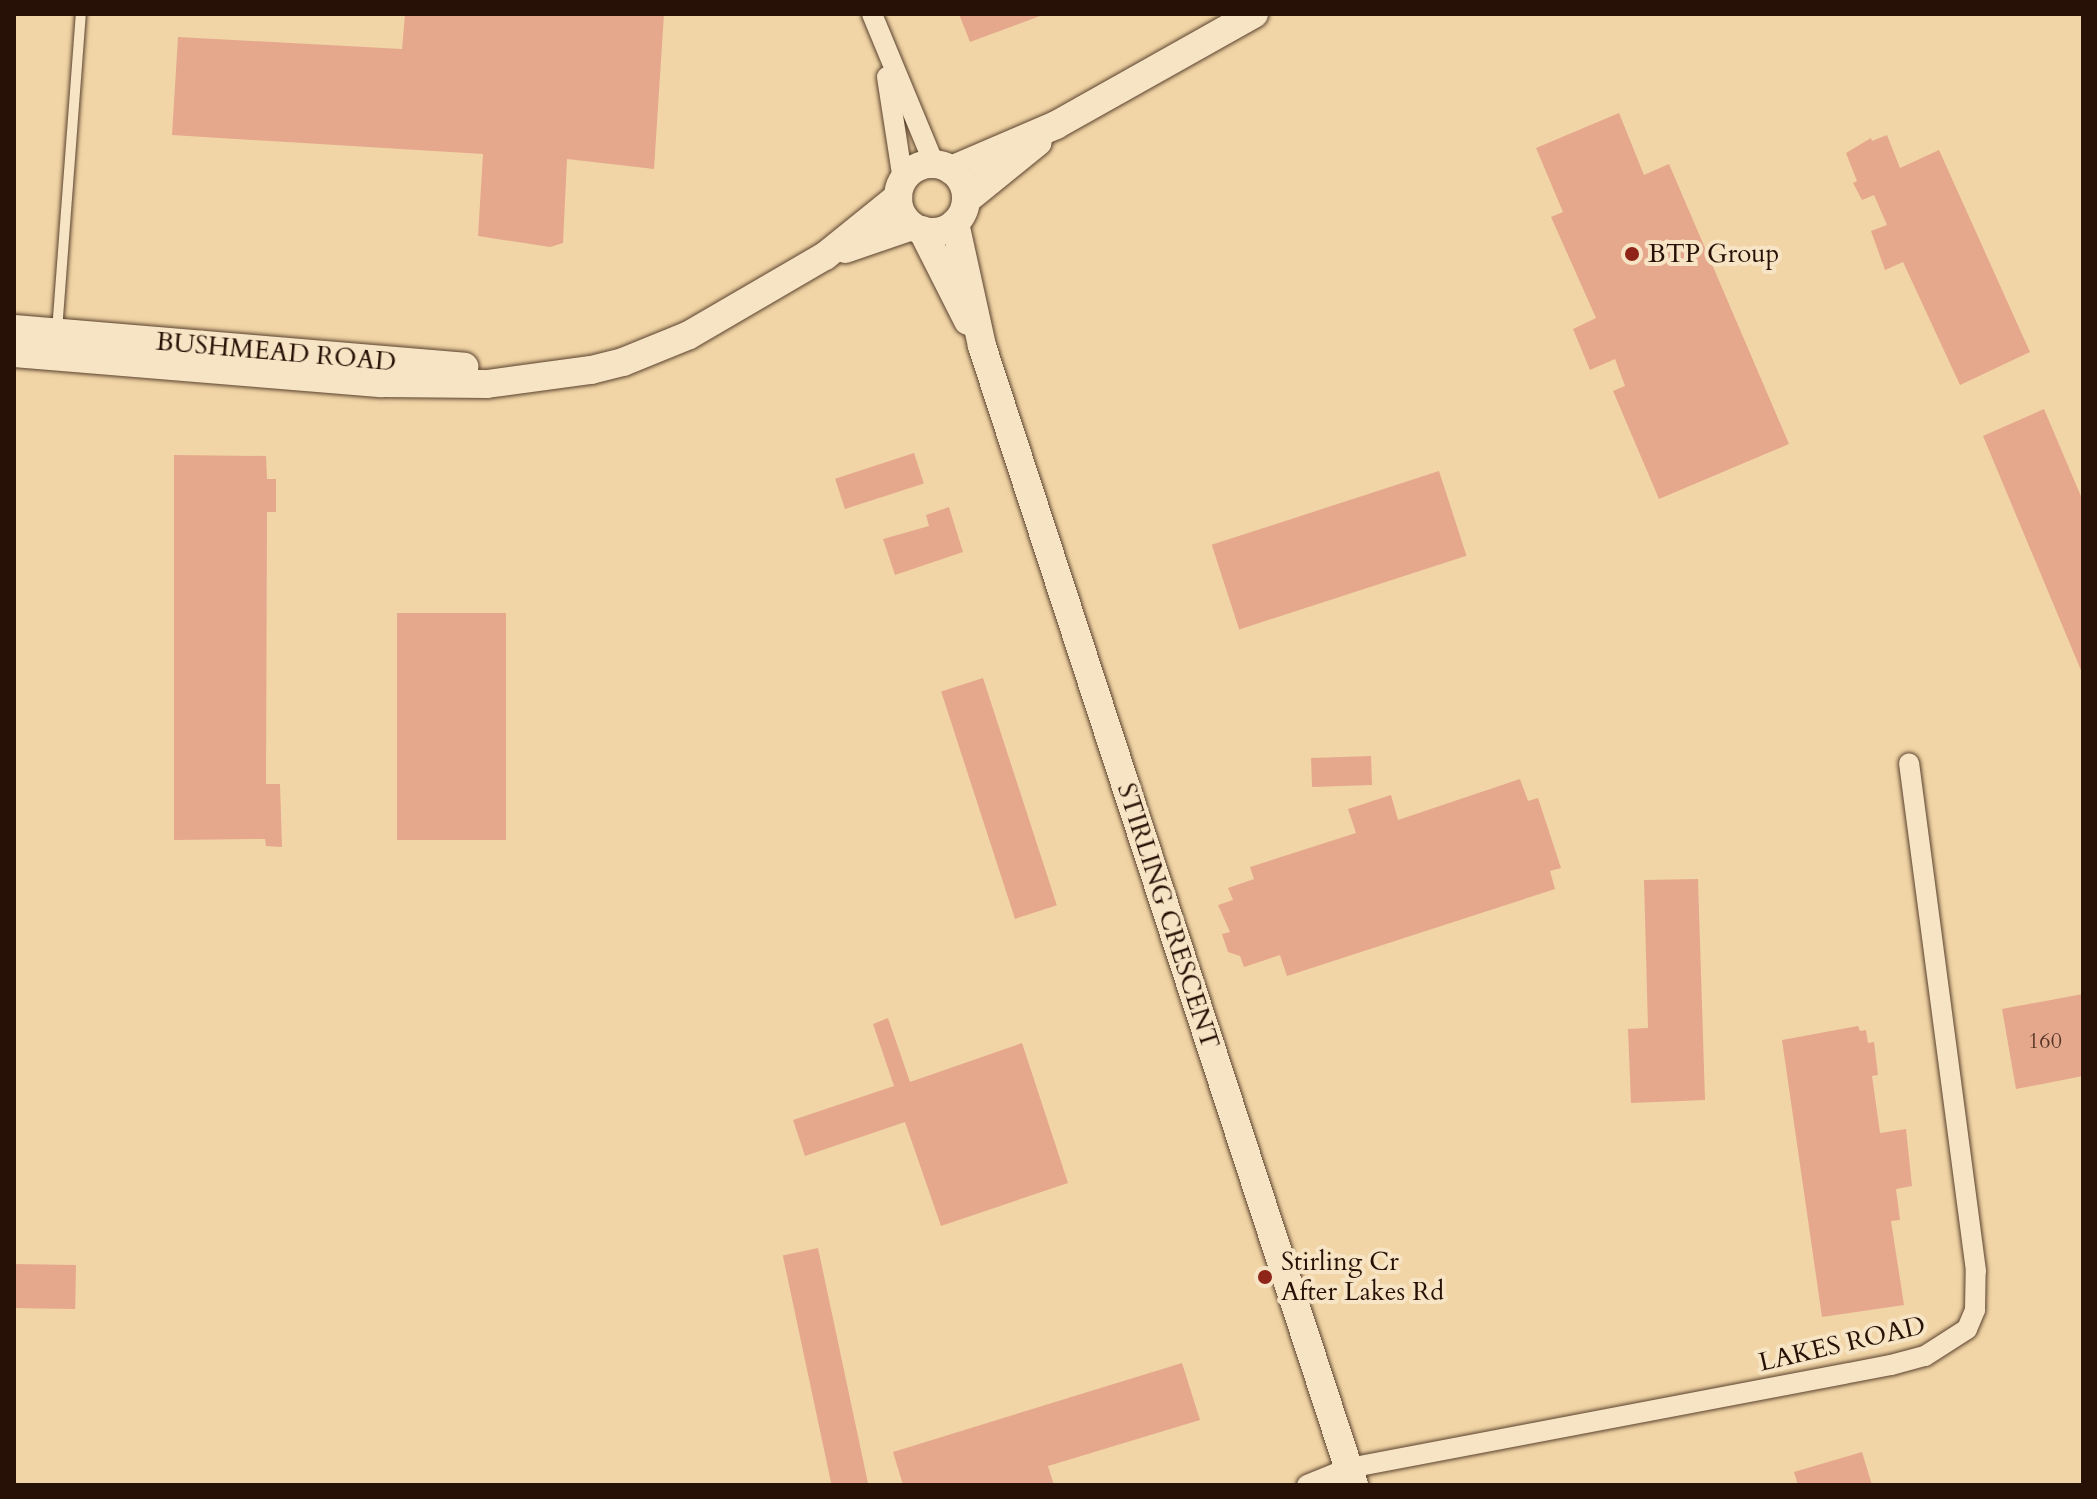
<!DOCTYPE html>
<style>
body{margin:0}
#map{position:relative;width:2097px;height:1499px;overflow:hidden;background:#f1d5a6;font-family:Cardo,serif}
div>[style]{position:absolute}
.building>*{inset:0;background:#e5a88d;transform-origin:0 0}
.roads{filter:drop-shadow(0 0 2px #5a412d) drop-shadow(0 0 2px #5a412d)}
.service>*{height:10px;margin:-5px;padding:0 5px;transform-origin:5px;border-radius:5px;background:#f6e4c5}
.minor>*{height:20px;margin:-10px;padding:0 10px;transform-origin:10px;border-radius:10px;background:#f6e4c5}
.secondary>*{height:28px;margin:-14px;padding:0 14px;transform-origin:14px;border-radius:14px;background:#f6e4c5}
.secondary>.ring{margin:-14px;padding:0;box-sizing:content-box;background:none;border:28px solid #f6e4c5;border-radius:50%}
.dots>*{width:22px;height:22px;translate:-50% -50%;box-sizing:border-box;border:4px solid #f6e4c5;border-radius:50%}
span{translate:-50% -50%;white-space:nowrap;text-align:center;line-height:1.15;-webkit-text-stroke:8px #f6e4c5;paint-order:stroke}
.number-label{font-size:22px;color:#563627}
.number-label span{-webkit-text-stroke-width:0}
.poi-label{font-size:26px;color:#271005}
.left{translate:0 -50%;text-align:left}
.street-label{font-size:26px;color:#271005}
.frame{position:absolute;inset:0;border:16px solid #271005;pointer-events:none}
</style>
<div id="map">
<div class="building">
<div style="clip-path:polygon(405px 14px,664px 14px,654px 169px,567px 159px,563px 243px,550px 247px,478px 236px,483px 154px,172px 135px,178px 37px,402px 49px)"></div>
<div style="clip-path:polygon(959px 14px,1040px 14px,1040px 16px,970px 42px)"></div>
<div style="clip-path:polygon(1619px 113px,1644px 175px,1669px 164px,1789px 444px,1659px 499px,1613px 391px,1625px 386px,1615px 359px,1590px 370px,1573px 329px,1596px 318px,1551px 217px,1563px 212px,1536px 148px)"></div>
<div style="clip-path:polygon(1887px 135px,1900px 168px,1939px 150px,2030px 352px,1960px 385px,1903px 262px,1885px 270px,1871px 231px,1887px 225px,1874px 195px,1862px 200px,1853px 183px,1857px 181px,1846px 153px,1871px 138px,1872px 141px)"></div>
<div style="clip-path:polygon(2044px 409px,2083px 501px,2083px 675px,1983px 436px)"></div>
<div style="left:914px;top:453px;width:32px;height:83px;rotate:72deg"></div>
<div style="clip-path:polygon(174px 455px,266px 456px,267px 479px,276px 479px,276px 512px,267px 512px,266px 784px,280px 784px,282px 847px,266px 846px,265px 839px,174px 840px)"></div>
<div style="left:1439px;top:471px;width:89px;height:239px;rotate:72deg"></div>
<div style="clip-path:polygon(949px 507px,963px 552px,895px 575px,883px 539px,929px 526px,926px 515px)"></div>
<div style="left:397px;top:613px;width:109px;height:227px"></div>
<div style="left:983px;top:678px;width:239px;height:44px;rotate:72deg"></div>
<div style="left:1371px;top:756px;width:29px;height:60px;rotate:88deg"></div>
<div style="clip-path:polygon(1520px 779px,1528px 801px,1538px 798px,1561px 868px,1550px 871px,1555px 889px,1287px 976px,1280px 955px,1244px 967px,1240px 956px,1228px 952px,1222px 934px,1230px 932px,1218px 905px,1233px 900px,1228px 888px,1254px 879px,1250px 867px,1356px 833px,1348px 809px,1391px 795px,1398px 820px)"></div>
<div style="clip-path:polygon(1698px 879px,1705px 1100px,1631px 1103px,1628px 1029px,1648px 1028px,1644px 880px)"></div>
<div style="clip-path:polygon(2083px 994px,2083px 1076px,2016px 1089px,2002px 1009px)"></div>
<div style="clip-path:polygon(888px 1018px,910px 1082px,1022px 1043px,1068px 1183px,941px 1226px,905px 1122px,805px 1156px,793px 1120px,894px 1086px,873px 1024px)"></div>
<div style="clip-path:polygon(1858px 1026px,1860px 1031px,1866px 1030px,1868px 1043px,1874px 1042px,1878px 1075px,1872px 1076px,1880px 1133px,1906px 1129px,1912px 1186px,1896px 1189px,1900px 1220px,1891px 1221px,1904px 1305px,1822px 1317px,1782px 1040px)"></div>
<div style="left:818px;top:1248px;width:242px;height:36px;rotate:78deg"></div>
<div style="left:14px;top:1264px;width:62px;height:44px;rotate:1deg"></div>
<div style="clip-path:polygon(1182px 1363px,1200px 1420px,1048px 1466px,1054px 1485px,903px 1485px,893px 1452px)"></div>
<div style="clip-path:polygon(1862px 1452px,1872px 1485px,1798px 1485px,1794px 1472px)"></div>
</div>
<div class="roads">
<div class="service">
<div style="left:57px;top:331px;width:318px;rotate:-85.7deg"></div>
</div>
<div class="minor">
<div style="left:872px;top:14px;width:162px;rotate:67.5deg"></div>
<div style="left:887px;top:77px;width:104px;rotate:81.2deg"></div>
<div style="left:1307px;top:1485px;width:45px;rotate:-22deg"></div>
<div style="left:1349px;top:1468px;width:552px;rotate:-10.76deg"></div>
<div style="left:1891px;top:1365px;width:35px;rotate:-15deg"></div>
<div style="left:1925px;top:1356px;width:50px;rotate:-32.7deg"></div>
<div style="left:1967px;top:1329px;width:21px;rotate:-67deg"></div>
<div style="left:1975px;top:1310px;width:39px;rotate:-89deg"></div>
<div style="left:1976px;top:1271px;width:512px;rotate:-97.51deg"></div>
</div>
<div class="secondary">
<div class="ring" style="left:898px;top:164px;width:40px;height:40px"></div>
<div style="left:951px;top:170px;width:114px;rotate:-23.2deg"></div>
<div style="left:1056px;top:125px;width:227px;rotate:-29.3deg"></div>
<div style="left:966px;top:200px;width:92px;rotate:-38.9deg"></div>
<div style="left:955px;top:223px;width:126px;rotate:77.6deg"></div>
<div style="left:982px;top:346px;width:1198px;rotate:71.91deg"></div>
<div style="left:922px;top:230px;width:102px;rotate:63.2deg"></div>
<div style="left:845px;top:249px;width:71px;rotate:-18.9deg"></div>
<div style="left:14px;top:329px;width:452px;rotate:4.8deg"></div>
<div style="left:14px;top:353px;width:369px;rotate:4.7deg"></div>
<div style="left:382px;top:383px;width:105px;rotate:0.5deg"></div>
<div style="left:487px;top:384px;width:105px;rotate:-7.7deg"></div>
<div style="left:591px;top:370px;width:33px;rotate:-14deg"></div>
<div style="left:623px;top:362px;width:71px;rotate:-22.2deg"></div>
<div style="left:689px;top:335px;width:157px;rotate:-30.2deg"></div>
<div style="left:825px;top:256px;width:94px;rotate:-38.9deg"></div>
</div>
</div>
<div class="dots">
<div style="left:1632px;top:254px;background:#8f2418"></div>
<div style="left:1265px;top:1277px;background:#8f2418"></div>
</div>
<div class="number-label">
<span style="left:2045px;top:1042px">160</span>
</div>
<div class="poi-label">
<span class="left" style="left:1648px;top:254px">BTP Group</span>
<span class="left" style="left:1281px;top:1277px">Stirling Cr<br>After Lakes Rd</span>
</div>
<div class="street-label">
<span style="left:276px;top:352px;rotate:5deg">BUSHMEAD ROAD</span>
<span style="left:1168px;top:916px;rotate:72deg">STIRLING CRESCENT</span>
<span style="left:1842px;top:1344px;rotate:-13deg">LAKES ROAD</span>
</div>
<div class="frame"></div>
</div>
